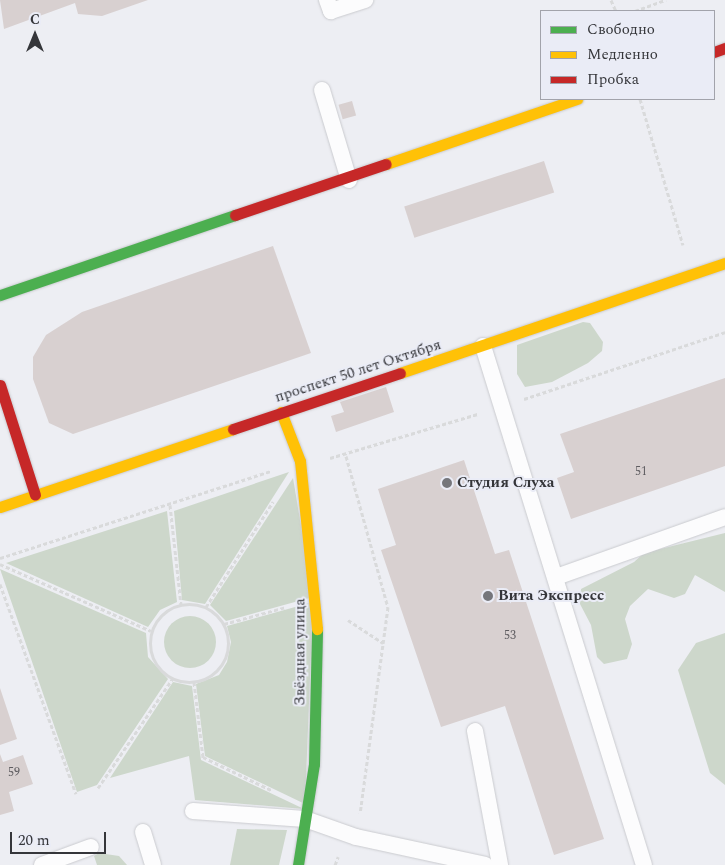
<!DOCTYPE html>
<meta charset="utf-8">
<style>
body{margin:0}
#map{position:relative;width:725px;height:865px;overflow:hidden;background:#edeef3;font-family:Spectral,serif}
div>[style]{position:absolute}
.green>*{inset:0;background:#cdd7cb}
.round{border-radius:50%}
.building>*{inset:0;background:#d8d0d0;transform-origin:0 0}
.path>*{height:3px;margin-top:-1.5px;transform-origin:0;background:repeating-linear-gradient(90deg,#d9dadb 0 4px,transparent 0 6.5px)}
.path>.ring{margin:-1.5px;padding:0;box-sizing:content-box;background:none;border:3px solid #d9dadb;border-radius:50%}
.roads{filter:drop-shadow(0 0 1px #cacbcf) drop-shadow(0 0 1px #cacbcf)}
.lane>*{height:16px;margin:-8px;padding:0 8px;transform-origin:8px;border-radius:8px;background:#fcfcfd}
.fast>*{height:11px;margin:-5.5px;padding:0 5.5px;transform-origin:5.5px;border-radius:5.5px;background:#4caf50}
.slow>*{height:11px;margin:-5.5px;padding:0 5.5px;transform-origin:5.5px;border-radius:5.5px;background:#ffc107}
.jam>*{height:11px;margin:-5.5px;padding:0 5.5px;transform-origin:5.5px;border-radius:5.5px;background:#c62828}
.dots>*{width:14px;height:14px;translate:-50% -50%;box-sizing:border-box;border:2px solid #eaecf6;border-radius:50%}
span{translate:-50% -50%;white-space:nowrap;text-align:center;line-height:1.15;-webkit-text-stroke:4px #eaecf6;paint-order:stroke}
.number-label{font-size:12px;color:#5e5c60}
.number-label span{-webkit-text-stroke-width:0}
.street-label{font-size:15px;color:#35363a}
.poi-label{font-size:15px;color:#35363a;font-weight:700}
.left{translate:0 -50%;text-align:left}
.legend{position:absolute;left:540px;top:10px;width:175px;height:90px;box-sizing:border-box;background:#eaecf6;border:1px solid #a2a3ab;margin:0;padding:6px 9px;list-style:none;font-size:15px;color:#35363a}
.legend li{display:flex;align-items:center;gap:10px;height:25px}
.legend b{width:25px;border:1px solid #a2a3ab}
.north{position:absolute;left:10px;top:10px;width:50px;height:50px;-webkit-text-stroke:4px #eaecf6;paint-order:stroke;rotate:0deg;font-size:14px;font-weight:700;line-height:20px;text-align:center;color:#35363a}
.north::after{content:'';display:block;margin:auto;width:18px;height:22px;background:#35363a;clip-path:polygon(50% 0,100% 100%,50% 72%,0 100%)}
.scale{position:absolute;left:10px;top:832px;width:96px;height:22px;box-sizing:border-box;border:2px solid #35363a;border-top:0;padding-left:6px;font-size:15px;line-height:18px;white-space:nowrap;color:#35363a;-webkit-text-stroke:4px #eaecf6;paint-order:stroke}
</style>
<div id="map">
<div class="green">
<div style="clip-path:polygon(583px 322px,590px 323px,603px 342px,602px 351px,588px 363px,552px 382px,525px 387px,517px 374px,517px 345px)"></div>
<div style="clip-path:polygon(289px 472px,205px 604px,182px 600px,174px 511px)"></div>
<div style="clip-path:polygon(293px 478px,313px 597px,226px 621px,210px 605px)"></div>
<div style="clip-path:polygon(167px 511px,177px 602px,160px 610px,148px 627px,6px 563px)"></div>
<div style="clip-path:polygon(725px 533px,725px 592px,695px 575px,685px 594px,674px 598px,648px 589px,630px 606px,625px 619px,632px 644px,627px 659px,604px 664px,597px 657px,591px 625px,580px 604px,581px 589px,634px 562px,644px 553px)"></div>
<div style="clip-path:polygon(0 569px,146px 633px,148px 657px,168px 679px,97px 785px,77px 792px)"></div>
<div style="clip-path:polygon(313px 602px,305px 804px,205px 756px,196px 684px,219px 675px,227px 662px,231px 642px,227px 626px)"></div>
<div class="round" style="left:164px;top:616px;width:52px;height:52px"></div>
<div style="clip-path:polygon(725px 633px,725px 785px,710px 773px,678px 670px,696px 643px)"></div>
<div style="clip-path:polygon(173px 682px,192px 686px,201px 760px,304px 809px,195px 800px,189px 756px,110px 778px)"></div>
<div style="clip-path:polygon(237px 829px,287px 830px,279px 865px,230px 865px)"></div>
<div style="clip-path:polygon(99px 853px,119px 856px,127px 865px,97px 865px,94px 856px)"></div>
</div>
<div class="building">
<div style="clip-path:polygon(0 0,148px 0,102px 16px,78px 14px,75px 3px,4px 29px)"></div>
<div style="left:352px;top:101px;width:15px;height:14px;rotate:74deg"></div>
<div style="left:544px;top:161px;width:33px;height:147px;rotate:72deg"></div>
<div style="clip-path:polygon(273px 246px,311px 353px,73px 434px,49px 423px,33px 379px,33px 357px,46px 335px,82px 312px)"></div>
<div style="clip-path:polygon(725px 378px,725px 466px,571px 519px,557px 478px,574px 472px,560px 434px)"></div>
<div style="clip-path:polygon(386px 387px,394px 412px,336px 432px,331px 416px,344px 412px,340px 402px)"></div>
<div style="clip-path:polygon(464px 460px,495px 554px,509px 550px,604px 839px,554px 855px,505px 706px,441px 727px,381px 550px,396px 545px,378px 489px)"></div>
<div style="clip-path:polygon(0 688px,17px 739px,0 745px)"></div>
<div style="clip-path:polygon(0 754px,3px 762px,23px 755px,33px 784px,9px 792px,14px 811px,0 815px)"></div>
</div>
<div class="path">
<div style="left:611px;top:0;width:12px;rotate:66deg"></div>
<div style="left:635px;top:11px;width:33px;rotate:-20deg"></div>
<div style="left:640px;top:99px;width:152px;rotate:73.6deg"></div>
<div style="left:524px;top:399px;width:212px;rotate:-18.4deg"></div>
<div style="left:346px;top:456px;width:157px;rotate:74.5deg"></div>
<div style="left:388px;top:607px;width:208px;rotate:97.7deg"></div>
<div style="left:330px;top:458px;width:154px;rotate:-16.6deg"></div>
<div style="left:170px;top:505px;width:100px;rotate:83.7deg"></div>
<div style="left:0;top:558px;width:285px;rotate:-17.8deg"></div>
<div style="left:0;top:564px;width:165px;rotate:23.9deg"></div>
<div style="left:0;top:584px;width:223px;rotate:70.1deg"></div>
<div class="ring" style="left:150px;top:604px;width:75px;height:75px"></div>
<div style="left:206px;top:607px;width:125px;rotate:-57.5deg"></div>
<div style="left:348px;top:620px;width:42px;rotate:33.3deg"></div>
<div style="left:224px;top:624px;width:64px;rotate:-15.3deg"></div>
<div style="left:194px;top:682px;width:76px;rotate:83.2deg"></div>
<div style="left:203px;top:757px;width:76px;rotate:25.9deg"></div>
<div style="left:98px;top:788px;width:133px;rotate:-55.7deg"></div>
<div style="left:335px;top:865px;width:9px;rotate:-69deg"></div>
</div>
<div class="roads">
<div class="lane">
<div style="left:327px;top:0;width:12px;rotate:70deg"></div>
<div style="left:331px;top:11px;width:36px;rotate:-18deg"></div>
<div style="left:322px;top:90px;width:94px;rotate:73.3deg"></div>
<div style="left:483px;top:346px;width:543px;rotate:72.77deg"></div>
<div style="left:556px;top:577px;width:179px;rotate:-19.5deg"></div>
<div style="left:475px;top:731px;width:136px;rotate:79.4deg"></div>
<div style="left:193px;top:811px;width:112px;rotate:4.1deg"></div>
<div style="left:305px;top:819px;width:54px;rotate:19.4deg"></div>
<div style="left:356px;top:837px;width:132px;rotate:12.2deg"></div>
<div style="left:143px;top:832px;width:34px;rotate:73deg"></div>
<div style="left:42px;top:865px;width:52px;rotate:-20.2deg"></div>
</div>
<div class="fast">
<div style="left:0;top:295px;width:248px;rotate:-18.8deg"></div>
<div style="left:298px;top:865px;width:102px;rotate:-81deg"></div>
<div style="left:314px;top:764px;width:135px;rotate:-88.7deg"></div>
</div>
<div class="slow">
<div style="left:386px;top:164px;width:202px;rotate:-18.8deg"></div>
<div style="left:400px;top:373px;width:343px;rotate:-18.7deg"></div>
<div style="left:281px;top:412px;width:53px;rotate:68.8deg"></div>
<div style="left:300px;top:461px;width:169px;rotate:84.2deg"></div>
<div style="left:0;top:507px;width:246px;rotate:-18.5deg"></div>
</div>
<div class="jam">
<div style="left:714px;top:52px;width:12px;rotate:-20deg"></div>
<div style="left:235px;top:215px;width:159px;rotate:-18.7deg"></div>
<div style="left:0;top:385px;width:115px;rotate:72.3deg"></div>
<div style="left:233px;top:429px;width:176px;rotate:-18.5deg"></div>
</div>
</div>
<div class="dots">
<div style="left:447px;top:483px;background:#75767b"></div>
<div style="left:488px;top:596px;background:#75767b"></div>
</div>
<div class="number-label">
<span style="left:641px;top:472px">51</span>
<span style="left:510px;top:636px">53</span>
<span style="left:14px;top:773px">59</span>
</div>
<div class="street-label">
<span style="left:358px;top:371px;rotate:-18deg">проспект 50 лет Октября</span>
<span style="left:300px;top:652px;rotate:-90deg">Звёздная улица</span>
</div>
<div class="poi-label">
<span class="left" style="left:457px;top:483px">Студия Слуха</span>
<span class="left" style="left:498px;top:596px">Вита Экспресс</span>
</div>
<ul class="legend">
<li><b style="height:6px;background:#4caf50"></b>Свободно</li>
<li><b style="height:6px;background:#ffc107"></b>Медленно</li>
<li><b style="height:6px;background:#c62828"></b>Пробка</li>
</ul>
<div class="north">С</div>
<div class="scale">20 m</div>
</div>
